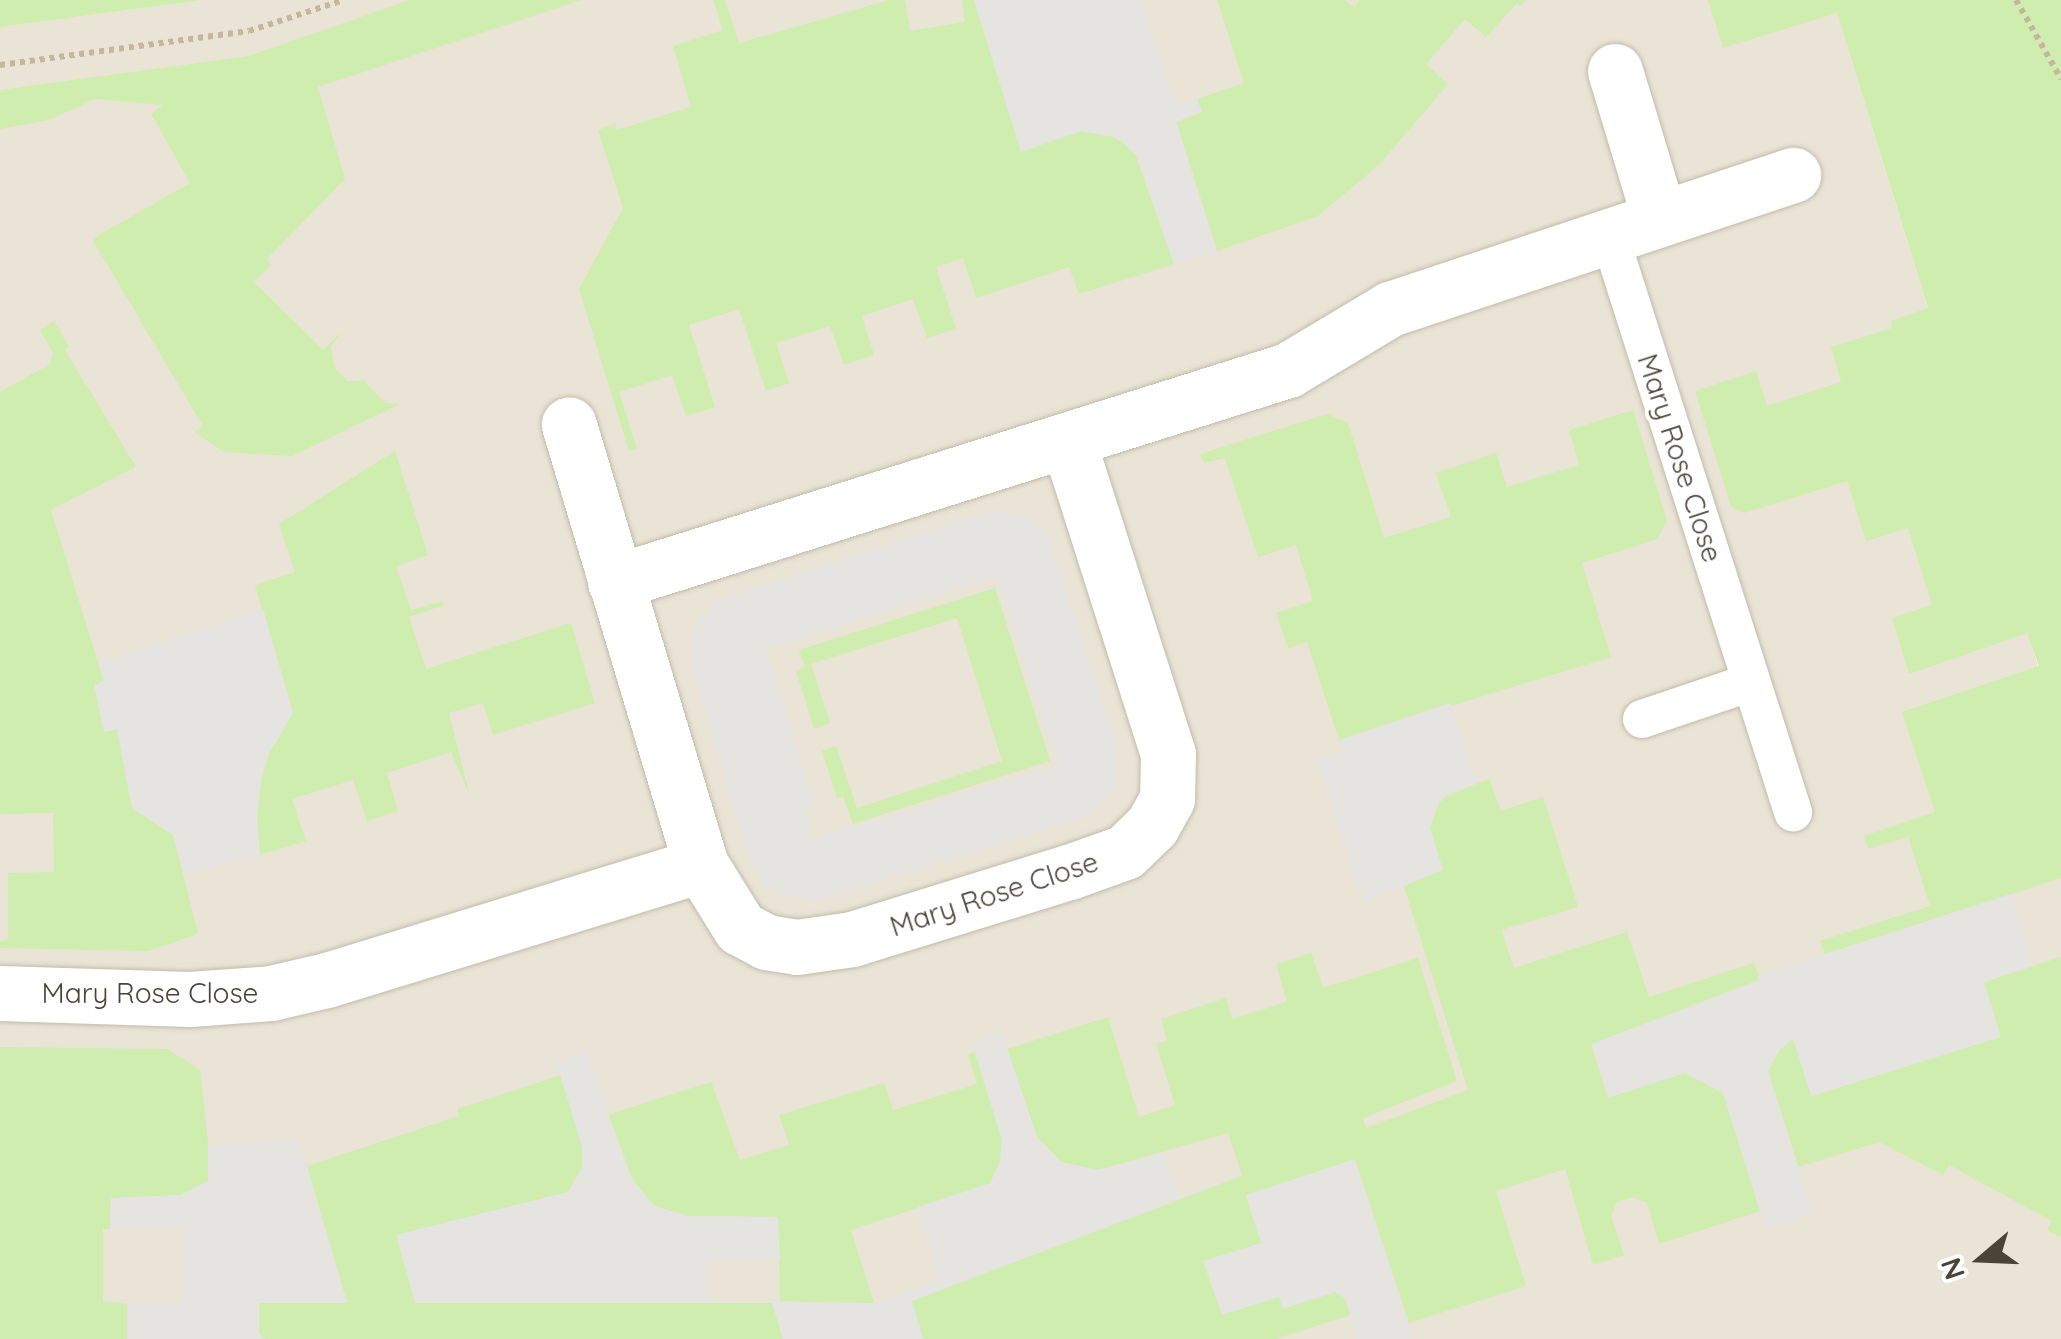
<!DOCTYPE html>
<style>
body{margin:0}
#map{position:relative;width:2061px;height:1339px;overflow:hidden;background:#f5f2e8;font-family:Quicksand,sans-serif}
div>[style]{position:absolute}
.residential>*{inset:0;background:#eae4d6}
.green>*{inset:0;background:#ceedae}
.parking>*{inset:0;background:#e6e4e0}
.path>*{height:6px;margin-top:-3px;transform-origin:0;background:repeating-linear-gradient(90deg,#c5b79a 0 5px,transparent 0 10px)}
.roads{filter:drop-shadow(0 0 2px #c2bbaa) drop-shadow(0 0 2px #c2bbaa)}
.service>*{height:38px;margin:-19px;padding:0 19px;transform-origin:19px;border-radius:19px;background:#fff}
.minor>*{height:55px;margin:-27.5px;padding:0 27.5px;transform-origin:27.5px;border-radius:27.5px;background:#fff}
span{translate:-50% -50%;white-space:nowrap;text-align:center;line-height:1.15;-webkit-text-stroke:8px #fff;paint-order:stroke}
.street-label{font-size:28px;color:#4a4336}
.north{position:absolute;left:1931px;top:1209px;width:100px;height:100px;-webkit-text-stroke:8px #fff;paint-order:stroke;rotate:251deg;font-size:28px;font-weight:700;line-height:40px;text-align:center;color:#4a4336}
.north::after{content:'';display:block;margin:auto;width:35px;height:45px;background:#4a4336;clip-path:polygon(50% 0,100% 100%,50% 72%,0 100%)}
</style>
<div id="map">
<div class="residential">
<div style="clip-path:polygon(203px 0,1833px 0,2061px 741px,2061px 1339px,0 1339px,0 27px)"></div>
</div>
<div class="green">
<div style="clip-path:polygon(0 0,203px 0,0 27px)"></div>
<div style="clip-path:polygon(410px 0,581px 0,318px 87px,345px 179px,267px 259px,271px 265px,254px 282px,323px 350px,341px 332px,331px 347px,335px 368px,348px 381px,364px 381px,386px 403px,400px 404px,292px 456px,224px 452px,194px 432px,203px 426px,92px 239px,190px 183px,151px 114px,163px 105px,95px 99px,49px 120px,0 129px,0 90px,249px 56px)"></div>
<div style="clip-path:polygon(713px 0,725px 0,739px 43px,889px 0,905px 0,910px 31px,965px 22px,962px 0,974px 0,1021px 151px,1081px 131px,1105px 133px,1133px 148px,1174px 264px,1079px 294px,1069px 267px,976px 298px,963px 258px,936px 267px,956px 329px,927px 338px,913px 299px,862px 316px,874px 355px,844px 365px,830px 326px,776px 343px,789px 383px,766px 391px,739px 309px,689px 325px,715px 407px,686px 416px,672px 375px,619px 392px,637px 449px,629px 451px,579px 289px,623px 208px,598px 130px,615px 124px,617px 130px,691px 107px,673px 46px,723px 30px)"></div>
<div style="clip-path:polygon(1217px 0,1344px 0,1354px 7px,1360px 0,1526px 0,1520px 6px,1517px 3px,1486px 37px,1465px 19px,1426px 64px,1448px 84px,1379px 165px,1318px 216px,1217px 251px,1176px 121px,1201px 112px,1197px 99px,1244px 83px)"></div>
<div style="clip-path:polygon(1708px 0,2061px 0,2061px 878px,1825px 954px,1820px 941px,1930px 906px,1908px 837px,1868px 849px,1864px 836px,1935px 812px,1902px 712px,2039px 666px,2027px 633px,1909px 674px,1892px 618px,1932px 605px,1908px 528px,1866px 541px,1847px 481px,1744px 513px,1731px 506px,1695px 391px,1756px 371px,1767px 406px,1841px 382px,1831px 347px,1892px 328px,1891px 321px,1928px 308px,1837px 13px,1723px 48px)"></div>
<div style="clip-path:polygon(54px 321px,69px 347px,65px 350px,136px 467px,51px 510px,104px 682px,94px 685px,105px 732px,117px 728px,132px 808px,173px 835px,198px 934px,148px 951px,0 948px,0 941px,8px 940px,8px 873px,54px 872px,53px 813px,0 814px,0 392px,50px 364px,53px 353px,40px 330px)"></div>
<div style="clip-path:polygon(1633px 410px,1667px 521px,1657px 539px,1582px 563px,1611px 657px,1339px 740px,1307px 642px,1288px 648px,1276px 613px,1313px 601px,1296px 545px,1258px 557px,1225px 458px,1204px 463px,1200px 454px,1327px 414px,1348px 423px,1384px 538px,1451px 517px,1436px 473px,1496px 453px,1507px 487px,1579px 465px,1569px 430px)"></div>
<div style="clip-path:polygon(395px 451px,428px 555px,396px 566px,411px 610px,443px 601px,444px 605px,409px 617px,426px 669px,571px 623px,595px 703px,493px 735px,483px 703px,449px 713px,469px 793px,451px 752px,387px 773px,398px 811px,367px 821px,353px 780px,292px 799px,306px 841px,260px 855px,257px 818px,261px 780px,269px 753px,293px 713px,255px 585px,295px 572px,279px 524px)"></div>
<div style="clip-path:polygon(995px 588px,1050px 761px,853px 824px,843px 796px,837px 798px,822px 751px,836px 746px,857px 808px,1002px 761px,957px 618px,811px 664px,830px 723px,814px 729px,796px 671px,805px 667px,799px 650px)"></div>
<div style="clip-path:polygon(1489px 779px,1501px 811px,1543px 797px,1578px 907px,1501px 930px,1514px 968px,1627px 932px,1649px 997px,1754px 963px,1760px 980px,1685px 1073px,1723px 1093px,1760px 1211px,1659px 1244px,1647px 1203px,1633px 1197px,1617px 1202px,1611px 1216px,1624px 1255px,1593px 1265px,1565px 1169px,1496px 1191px,1526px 1286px,1409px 1323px,1355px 1160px,1246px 1196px,1283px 1308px,1336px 1292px,1345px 1298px,1351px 1315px,1275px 1339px,923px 1339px,911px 1301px,1242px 1175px,1228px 1133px,1098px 1170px,1061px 1162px,1037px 1137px,1007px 1049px,1108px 1017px,1139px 1117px,1175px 1105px,1156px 1044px,1167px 1041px,1161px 1019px,1226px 998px,1232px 1019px,1287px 1002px,1276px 964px,1311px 953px,1323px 988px,1418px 958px,1457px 1081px,1363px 1118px,1366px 1128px,1468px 1090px,1403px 883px,1442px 870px,1430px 827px,1441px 798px)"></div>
<div style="clip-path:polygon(2061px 957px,2061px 1237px,2047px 1230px,2052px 1221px,1949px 1165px,1943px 1175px,1879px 1142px,1798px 1167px,1768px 1071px,1785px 1042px,1793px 1038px,1812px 1096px,2000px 1037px,1983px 982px)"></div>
<div style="clip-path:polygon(0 1047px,167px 1049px,200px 1070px,211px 1169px,208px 1181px,181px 1195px,111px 1198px,110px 1229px,103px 1229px,103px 1302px,127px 1303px,127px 1339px,0 1339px)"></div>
<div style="clip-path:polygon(975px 1051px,1002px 1140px,1000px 1162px,990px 1184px,851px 1230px,874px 1303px,780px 1303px,778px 1217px,688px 1216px,654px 1206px,632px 1179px,607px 1115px,711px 1082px,740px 1160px,789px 1145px,779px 1115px,884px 1083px,893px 1110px,977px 1084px,968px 1054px)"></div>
<div style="clip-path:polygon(561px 1075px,582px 1147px,582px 1168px,568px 1192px,397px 1235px,415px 1303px,773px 1303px,783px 1339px,265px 1339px,259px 1334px,259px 1303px,347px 1302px,307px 1166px,459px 1116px,457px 1109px)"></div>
</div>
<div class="parking">
<div style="clip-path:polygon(974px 0,1141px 0,1176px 105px,1197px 99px,1202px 112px,1176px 122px,1217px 251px,1174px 264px,1140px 160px,1119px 138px,1081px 131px,1021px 152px)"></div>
<div style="clip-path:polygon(evenodd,989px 511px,1025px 516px,1050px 540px,1118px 748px,1114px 790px,1085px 817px,820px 900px,782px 895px,765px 883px,750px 858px,689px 658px,694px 628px,714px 605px,731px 596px,989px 511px,996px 577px,1058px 765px,813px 839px,804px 808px,814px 805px,765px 649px,996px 577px)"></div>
<div style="clip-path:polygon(263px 609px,293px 713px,269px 753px,261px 780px,257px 818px,260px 855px,184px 874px,173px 835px,132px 808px,117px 729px,104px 732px,94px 685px,104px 681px,98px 663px)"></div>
<div style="clip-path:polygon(1450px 703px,1476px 783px,1453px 791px,1435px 806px,1430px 827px,1443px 870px,1364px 902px,1317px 758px,1343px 750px,1339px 740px)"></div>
<div style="clip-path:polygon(2011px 894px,2033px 966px,1984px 982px,2001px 1037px,1811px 1096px,1793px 1039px,1773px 1056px,1768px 1071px,1813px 1213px,1766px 1229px,1723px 1093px,1685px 1073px,1608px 1098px,1591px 1044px,1759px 980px,1757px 976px)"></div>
<div style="clip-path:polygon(1002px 1033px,1037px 1137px,1061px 1162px,1098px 1170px,1163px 1153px,1179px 1196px,1242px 1176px,912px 1301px,923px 1339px,783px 1339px,772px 1303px,415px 1303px,396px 1235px,568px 1192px,582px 1168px,582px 1147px,556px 1061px,586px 1051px,632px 1179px,654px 1206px,688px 1216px,778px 1217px,780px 1261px,707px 1261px,707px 1300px,874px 1303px,941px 1281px,918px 1207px,990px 1183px,1000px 1162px,1002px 1140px,972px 1043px)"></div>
<div style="clip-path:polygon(298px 1138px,347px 1303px,259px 1303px,259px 1334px,265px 1339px,127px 1339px,127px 1303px,182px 1302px,183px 1230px,110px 1229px,111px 1198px,181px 1195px,208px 1181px,208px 1147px)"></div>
<div style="clip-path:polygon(1355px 1159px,1413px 1339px,1358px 1339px,1345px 1298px,1335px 1292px,1283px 1309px,1279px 1297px,1222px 1315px,1203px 1261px,1261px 1243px,1246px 1195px)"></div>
</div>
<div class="path">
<div style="left:2016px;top:0;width:91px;rotate:60.3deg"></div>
<div style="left:0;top:65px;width:251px;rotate:-7.8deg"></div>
<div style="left:249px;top:31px;width:100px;rotate:-18.1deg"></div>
</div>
<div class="roads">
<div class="service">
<div style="left:1609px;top:234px;width:607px;rotate:72.34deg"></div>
<div style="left:1642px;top:719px;width:115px;rotate:-18.7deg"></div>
</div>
<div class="minor">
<div style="left:1615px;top:71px;width:152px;rotate:73.2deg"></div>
<div style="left:615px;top:582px;width:706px;rotate:-17.48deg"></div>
<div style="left:1288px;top:370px;width:119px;rotate:-30.9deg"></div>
<div style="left:1390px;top:309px;width:425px;rotate:-18.4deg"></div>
<div style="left:701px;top:865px;width:74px;rotate:58.2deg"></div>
<div style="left:740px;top:928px;width:30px;rotate:28deg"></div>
<div style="left:766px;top:942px;width:31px;rotate:9deg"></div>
<div style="left:797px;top:947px;width:56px;rotate:-8.3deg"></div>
<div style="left:852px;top:939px;width:227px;rotate:-17.2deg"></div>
<div style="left:1069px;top:872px;width:59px;rotate:-19.7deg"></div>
<div style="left:1125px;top:852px;width:37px;rotate:-44deg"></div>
<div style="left:1152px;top:826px;width:31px;rotate:-61deg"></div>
<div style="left:1167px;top:799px;width:45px;rotate:-88.7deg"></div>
<div style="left:1168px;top:754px;width:330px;rotate:-107.7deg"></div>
<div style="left:0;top:993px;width:190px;rotate:1.8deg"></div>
<div style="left:190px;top:999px;width:81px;rotate:-4.2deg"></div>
<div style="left:271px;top:993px;width:57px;rotate:-13.1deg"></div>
<div style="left:327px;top:980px;width:391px;rotate:-17.1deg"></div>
<div style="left:701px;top:865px;width:460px;rotate:-106.7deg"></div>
</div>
</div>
<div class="street-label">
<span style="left:1680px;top:458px;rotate:72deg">Mary Rose Close</span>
<span style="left:994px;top:894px;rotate:-18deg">Mary Rose Close</span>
<span style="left:150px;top:993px">Mary Rose Close</span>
</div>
<div class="north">N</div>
</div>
